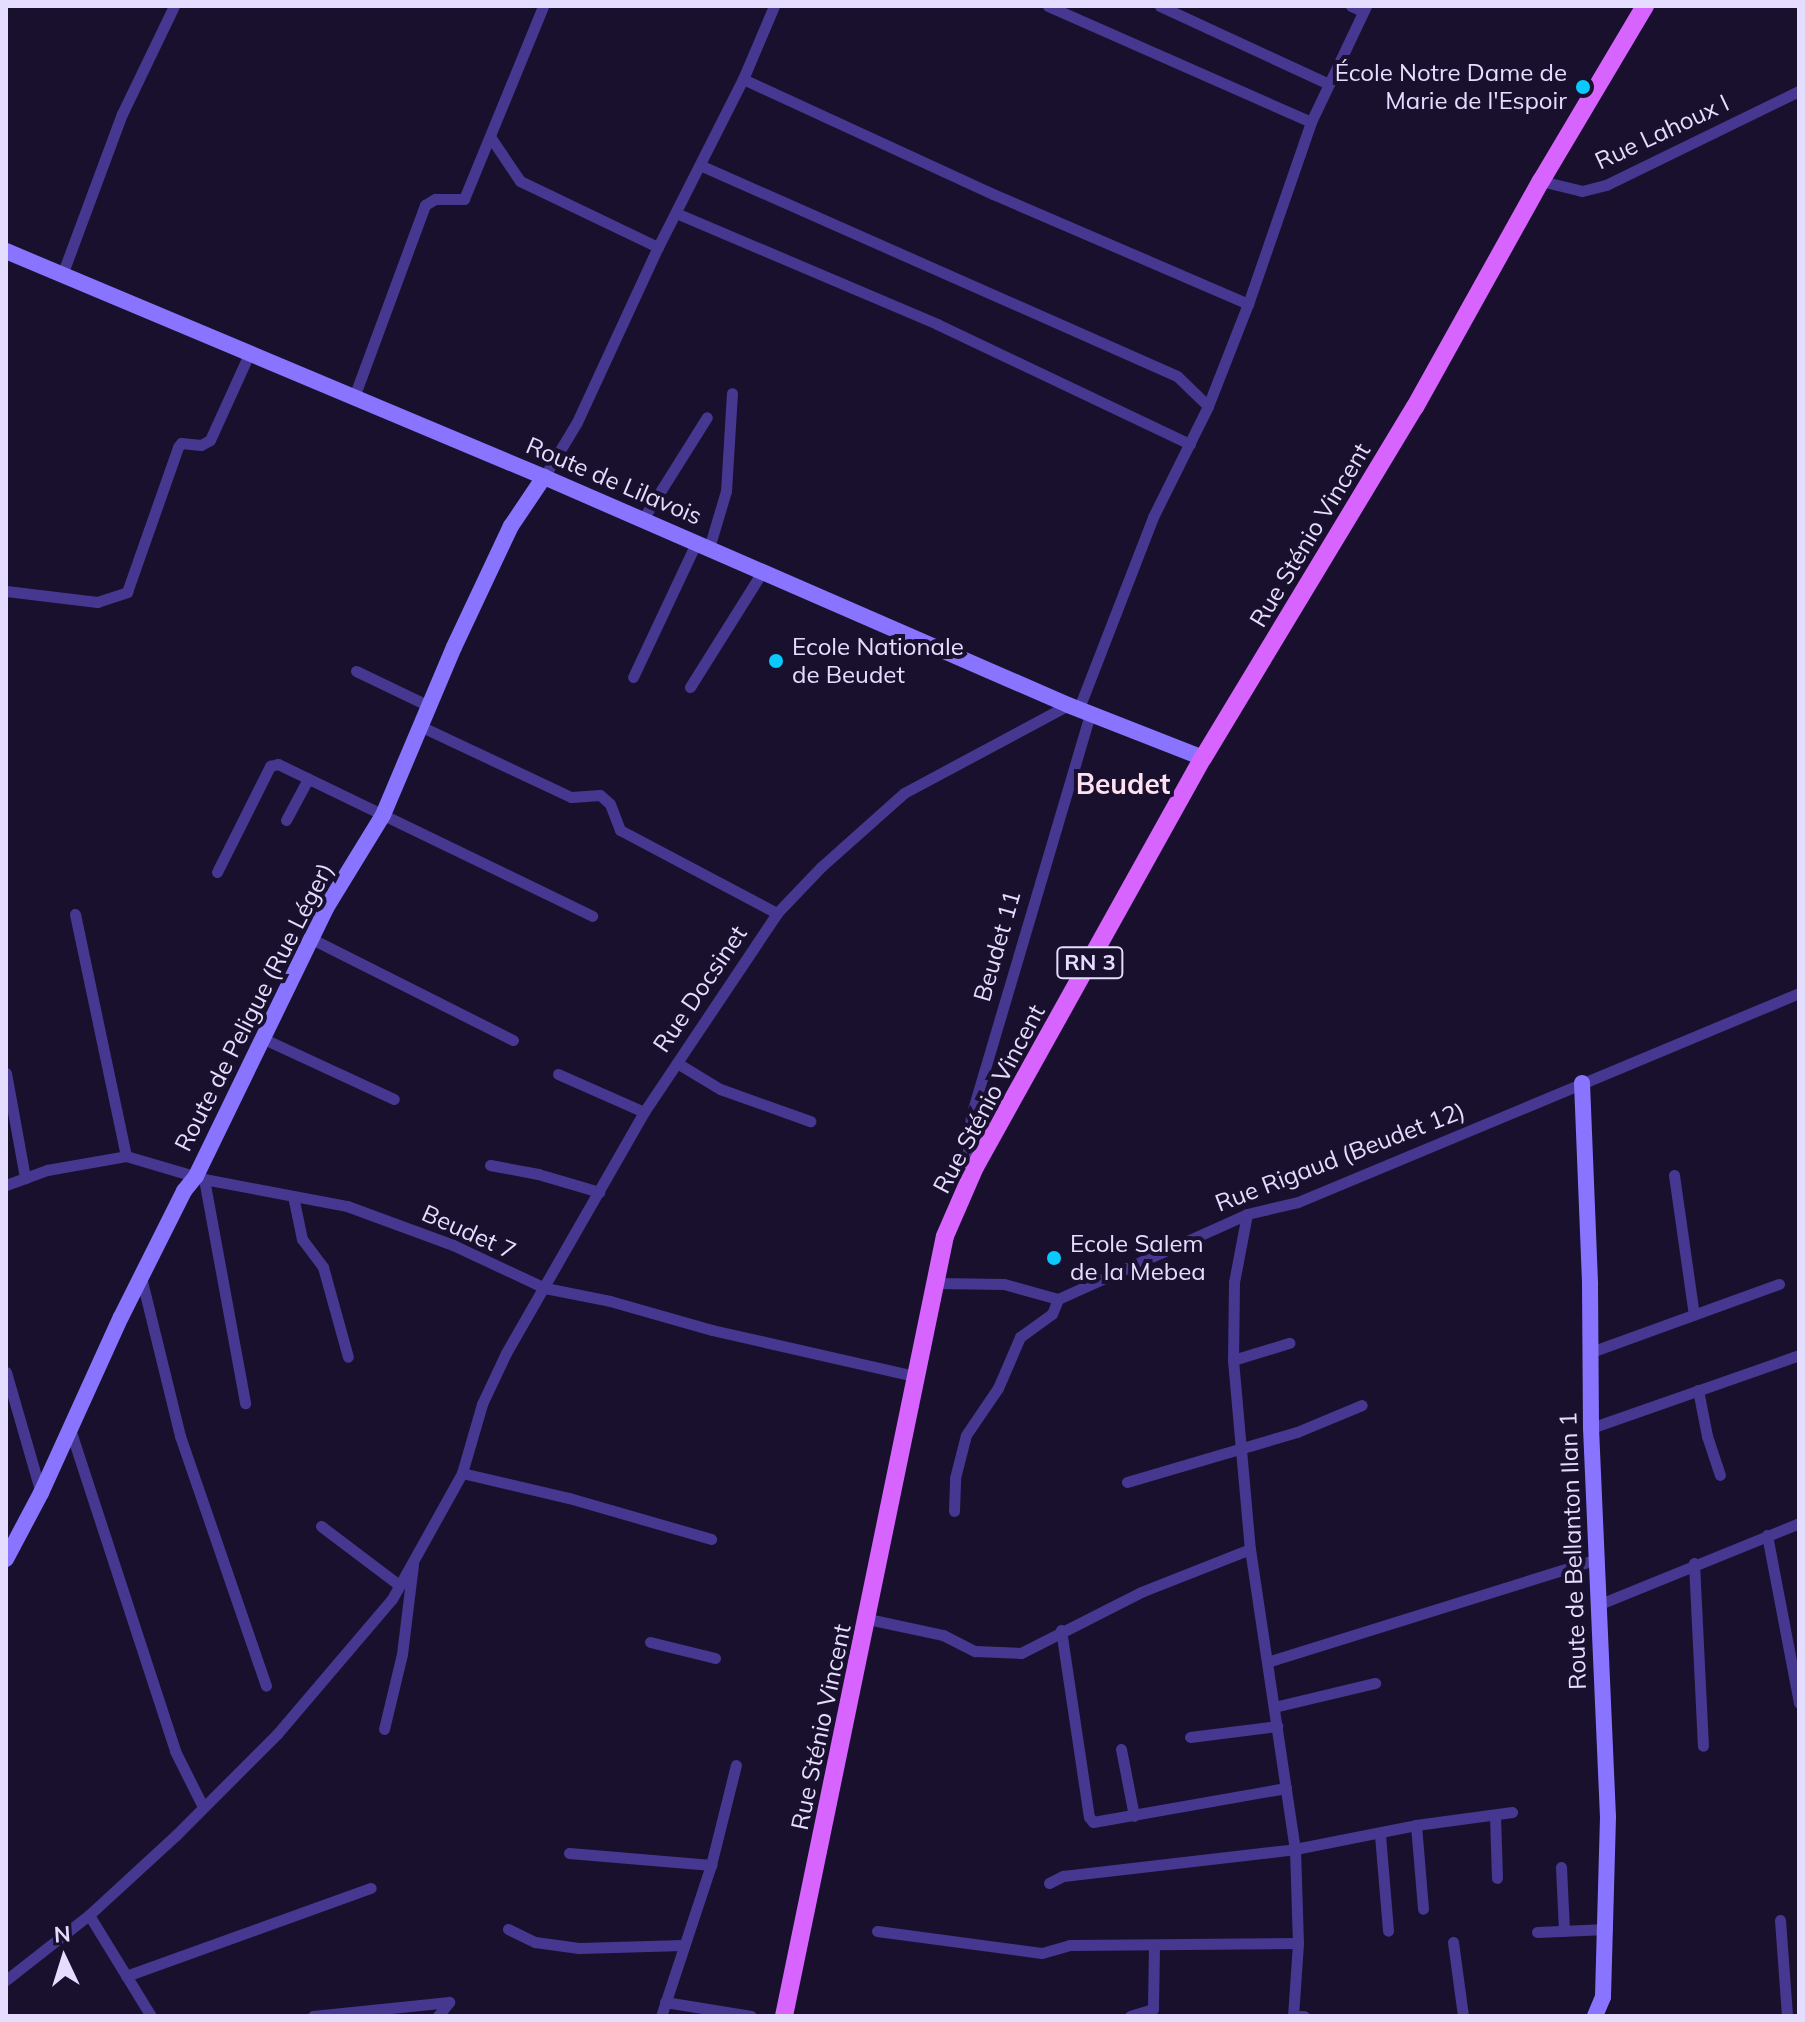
<!DOCTYPE html>
<meta charset="utf-8">
<style>
body{margin:0}
#map{position:relative;width:1805px;height:2022px;overflow:hidden;background:#19102e;font-family:Mulish,sans-serif}
div>[style]{position:absolute}
.street>*{height:11px;margin:-5.5px;padding:0 5.5px;transform-origin:5.5px;border-radius:5.5px;background:#463890}
.secondary>*{height:16px;margin:-8px;padding:0 8px;transform-origin:8px;border-radius:8px;background:#8974ff}
.primary>*{height:18px;margin:-9px;padding:0 9px;transform-origin:9px;border-radius:9px;background:#d864ff}
.dots>*{width:22px;height:22px;translate:-50% -50%;box-sizing:border-box;border:4px solid #19102e;border-radius:50%}
span{translate:-50% -50%;white-space:nowrap;text-align:center;line-height:1.15;-webkit-text-stroke:8px #19102e;paint-order:stroke}
.shield-label span{padding:2px 6px;background:#19102e;border:2px solid;border-radius:6px;-webkit-text-stroke-width:0}
.shield-label{font-size:22px;color:#e5ddff;font-weight:700}
.poi-label{font-size:24px;color:#e5ddff}
.right{translate:-100% -50%;text-align:right}
.left{translate:0 -50%;text-align:left}
.street-label{font-size:24px;color:#e5ddff}
.quarter-label{font-size:28px;color:#ffdff0;font-weight:700}
.frame{position:absolute;inset:0;border:8px solid #e5ddff;pointer-events:none}
.north{position:absolute;left:24px;top:1918px;width:80px;height:80px;-webkit-text-stroke:6px #19102e;paint-order:stroke;rotate:356deg;font-size:22px;font-weight:700;line-height:32px;text-align:center;color:#e5ddff}
.north::after{content:'';display:block;margin:auto;width:28px;height:36px;background:#e5ddff;clip-path:polygon(50% 0,100% 100%,50% 72%,0 100%)}
</style>
<div id="map">
<div class="street">
<div style="left:1048px;top:6px;width:287px;rotate:23.8deg"></div>
<div style="left:1160px;top:6px;width:186px;rotate:24.8deg"></div>
<div style="left:1351px;top:6px;width:13px;rotate:23deg"></div>
<div style="left:743px;top:79px;width:275px;rotate:24.7deg"></div>
<div style="left:993px;top:194px;width:278px;rotate:23.3deg"></div>
<div style="left:491px;top:138px;width:52px;rotate:56deg"></div>
<div style="left:520px;top:181px;width:153px;rotate:25.6deg"></div>
<div style="left:702px;top:166px;width:519px;rotate:23.85deg"></div>
<div style="left:1177px;top:376px;width:43px;rotate:44.1deg"></div>
<div style="left:1541px;top:181px;width:42px;rotate:13.7deg"></div>
<div style="left:1582px;top:191px;width:25px;rotate:-14deg"></div>
<div style="left:1606px;top:185px;width:215px;rotate:-26deg"></div>
<div style="left:676px;top:213px;width:284px;rotate:23deg"></div>
<div style="left:937px;top:324px;width:280px;rotate:25.4deg"></div>
<div style="left:62px;top:275px;width:172px;rotate:-69.6deg"></div>
<div style="left:122px;top:114px;width:120px;rotate:-64.3deg"></div>
<div style="left:354px;top:397px;width:205px;rotate:-69.7deg"></div>
<div style="left:425px;top:205px;width:12px;rotate:-31deg"></div>
<div style="left:435px;top:199px;width:29px"></div>
<div style="left:464px;top:199px;width:209px;rotate:-67.7deg"></div>
<div style="left:544px;top:477px;width:64px;rotate:-59deg"></div>
<div style="left:577px;top:422px;width:193px;rotate:-65.2deg"></div>
<div style="left:658px;top:247px;width:188px;rotate:-63.2deg"></div>
<div style="left:743px;top:79px;width:79px;rotate:-67deg"></div>
<div style="left:643px;top:519px;width:120px;rotate:-57.9deg"></div>
<div style="left:709px;top:548px;width:59px;rotate:-73.4deg"></div>
<div style="left:726px;top:491px;width:98px;rotate:-86.5deg"></div>
<div style="left:6px;top:591px;width:92px;rotate:6.9deg"></div>
<div style="left:97px;top:602px;width:32px;rotate:-18deg"></div>
<div style="left:127px;top:592px;width:154px;rotate:-70.6deg"></div>
<div style="left:178px;top:447px;width:5px;rotate:-53deg"></div>
<div style="left:181px;top:443px;width:20px;rotate:6deg"></div>
<div style="left:201px;top:445px;width:10px;rotate:-29deg"></div>
<div style="left:210px;top:440px;width:97px;rotate:-65.6deg"></div>
<div style="left:356px;top:671px;width:81px;rotate:25.6deg"></div>
<div style="left:633px;top:677px;width:148px;rotate:-64.8deg"></div>
<div style="left:690px;top:687px;width:136px;rotate:-57.9deg"></div>
<div style="left:1079px;top:708px;width:205px;rotate:-68.8deg"></div>
<div style="left:1153px;top:517px;width:124px;rotate:-63.6deg"></div>
<div style="left:1208px;top:406px;width:110px;rotate:-68.6deg"></div>
<div style="left:1248px;top:304px;width:193px;rotate:-70.9deg"></div>
<div style="left:1311px;top:122px;width:128px;rotate:-64.6deg"></div>
<div style="left:420px;top:726px;width:167px;rotate:25.2deg"></div>
<div style="left:571px;top:797px;width:29px;rotate:-4deg"></div>
<div style="left:600px;top:795px;width:13px;rotate:42deg"></div>
<div style="left:610px;top:804px;width:28px;rotate:69deg"></div>
<div style="left:620px;top:830px;width:178px;rotate:27.9deg"></div>
<div style="left:286px;top:820px;width:47px;rotate:-61.8deg"></div>
<div style="left:217px;top:872px;width:119px;rotate:-63.4deg"></div>
<div style="left:270px;top:766px;width:8px;rotate:-14deg"></div>
<div style="left:278px;top:764px;width:349px;rotate:25.8deg"></div>
<div style="left:75px;top:914px;width:247px;rotate:78.1deg"></div>
<div style="left:312px;top:939px;width:225px;rotate:26.7deg"></div>
<div style="left:264px;top:1039px;width:143px;rotate:24.8deg"></div>
<div style="left:677px;top:1063px;width:50px;rotate:31.2deg"></div>
<div style="left:720px;top:1089px;width:96px;rotate:19.6deg"></div>
<div style="left:6px;top:1073px;width:107px;rotate:79.7deg"></div>
<div style="left:558px;top:1074px;width:94px;rotate:23.8deg"></div>
<div style="left:490px;top:1165px;width:49px;rotate:10.6deg"></div>
<div style="left:538px;top:1174px;width:64px;rotate:16.4deg"></div>
<div style="left:1674px;top:1175px;width:141px;rotate:81.9deg"></div>
<div style="left:204px;top:1179px;width:228px;rotate:79.6deg"></div>
<div style="left:965px;top:1179px;width:63px;rotate:-84.6deg"></div>
<div style="left:971px;top:1116px;width:420px;rotate:-73.5deg"></div>
<div style="left:6px;top:1185px;width:44px;rotate:-20.1deg"></div>
<div style="left:47px;top:1170px;width:80px;rotate:-10deg"></div>
<div style="left:126px;top:1156px;width:81px;rotate:16.4deg"></div>
<div style="left:204px;top:1179px;width:146px;rotate:10.7deg"></div>
<div style="left:347px;top:1206px;width:113px;rotate:20.2deg"></div>
<div style="left:453px;top:1245px;width:102px;rotate:25.1deg"></div>
<div style="left:545px;top:1288px;width:66px;rotate:11.3deg"></div>
<div style="left:610px;top:1301px;width:106px;rotate:15.9deg"></div>
<div style="left:712px;top:1330px;width:208px;rotate:12.8deg"></div>
<div style="left:293px;top:1196px;width:44px;rotate:78.2deg"></div>
<div style="left:302px;top:1239px;width:35px;rotate:53deg"></div>
<div style="left:323px;top:1267px;width:93px;rotate:74.5deg"></div>
<div style="left:1247px;top:1214px;width:69px;rotate:100.8deg"></div>
<div style="left:1234px;top:1282px;width:78px;rotate:90.7deg"></div>
<div style="left:1233px;top:1360px;width:190px;rotate:84.9deg"></div>
<div style="left:1250px;top:1549px;width:303px;rotate:81.5deg"></div>
<div style="left:1295px;top:1849px;width:123px;rotate:-11.2deg"></div>
<div style="left:1416px;top:1825px;width:97px;rotate:-7.7deg"></div>
<div style="left:141px;top:1277px;width:164px;rotate:76.2deg"></div>
<div style="left:180px;top:1436px;width:264px;rotate:71deg"></div>
<div style="left:936px;top:1283px;width:68px;rotate:0.8deg"></div>
<div style="left:1004px;top:1284px;width:56px;rotate:15.5deg"></div>
<div style="left:1058px;top:1299px;width:207px;rotate:-24.2deg"></div>
<div style="left:1247px;top:1214px;width:52px;rotate:-13.2deg"></div>
<div style="left:1298px;top:1202px;width:543px;rotate:-22.64deg"></div>
<div style="left:1591px;top:1352px;width:200px;rotate:-19.9deg"></div>
<div style="left:1233px;top:1360px;width:59px;rotate:-16.9deg"></div>
<div style="left:6px;top:1372px;width:126px;rotate:73.9deg"></div>
<div style="left:1698px;top:1390px;width:47px;rotate:78.9deg"></div>
<div style="left:1707px;top:1436px;width:41px;rotate:71.6deg"></div>
<div style="left:69px;top:1426px;width:342px;rotate:71.9deg"></div>
<div style="left:175px;top:1751px;width:63px;rotate:63.4deg"></div>
<div style="left:1591px;top:1428px;width:220px;rotate:-19.3deg"></div>
<div style="left:462px;top:1473px;width:110px;rotate:13.2deg"></div>
<div style="left:569px;top:1498px;width:148px;rotate:16.1deg"></div>
<div style="left:1127px;top:1482px;width:177px;rotate:-16.4deg"></div>
<div style="left:1297px;top:1432px;width:70px;rotate:-22.6deg"></div>
<div style="left:954px;top:1511px;width:33px;rotate:-88deg"></div>
<div style="left:955px;top:1478px;width:44px;rotate:-75.7deg"></div>
<div style="left:966px;top:1435px;width:57px;rotate:-55.8deg"></div>
<div style="left:998px;top:1388px;width:56px;rotate:-66.7deg"></div>
<div style="left:1020px;top:1337px;width:39px;rotate:-36deg"></div>
<div style="left:1052px;top:1314px;width:16px;rotate:-68deg"></div>
<div style="left:321px;top:1526px;width:98px;rotate:37.1deg"></div>
<div style="left:1767px;top:1535px;width:171px;rotate:79.2deg"></div>
<div style="left:1694px;top:1563px;width:183px;rotate:87.2deg"></div>
<div style="left:1600px;top:1604px;width:215px;rotate:-22.1deg"></div>
<div style="left:868px;top:1619px;width:77px;rotate:12deg"></div>
<div style="left:943px;top:1635px;width:36px;rotate:27deg"></div>
<div style="left:975px;top:1651px;width:46px;rotate:2.5deg"></div>
<div style="left:1021px;top:1653px;width:135px;rotate:-26.9deg"></div>
<div style="left:1141px;top:1592px;width:117px;rotate:-21.5deg"></div>
<div style="left:1061px;top:1630px;width:189px;rotate:81.5deg"></div>
<div style="left:1089px;top:1817px;width:6px;rotate:51deg"></div>
<div style="left:1093px;top:1822px;width:196px;rotate:-10deg"></div>
<div style="left:650px;top:1642px;width:67px;rotate:13.8deg"></div>
<div style="left:1267px;top:1662px;width:347px;rotate:-17.3deg"></div>
<div style="left:1274px;top:1707px;width:104px;rotate:-13.4deg"></div>
<div style="left:384px;top:1729px;width:77px;rotate:-76.5deg"></div>
<div style="left:402px;top:1654px;width:91px;rotate:-83deg"></div>
<div style="left:1190px;top:1737px;width:88px;rotate:-7.2deg"></div>
<div style="left:1121px;top:1749px;width:68px;rotate:79deg"></div>
<div style="left:1495px;top:1815px;width:63px;rotate:88.2deg"></div>
<div style="left:1416px;top:1825px;width:84px;rotate:85.2deg"></div>
<div style="left:1380px;top:1835px;width:96px;rotate:85.2deg"></div>
<div style="left:569px;top:1853px;width:143px;rotate:4.8deg"></div>
<div style="left:711px;top:1865px;width:159px;rotate:108.3deg"></div>
<div style="left:711px;top:1865px;width:103px;rotate:-76deg"></div>
<div style="left:1561px;top:1867px;width:64px;rotate:87.3deg"></div>
<div style="left:1049px;top:1883px;width:16px;rotate:-27deg"></div>
<div style="left:1063px;top:1876px;width:234px;rotate:-6.6deg"></div>
<div style="left:1295px;top:1849px;width:94px;rotate:88.2deg"></div>
<div style="left:1298px;top:1943px;width:73px;rotate:93.9deg"></div>
<div style="left:1293px;top:2016px;width:11px"></div>
<div style="left:89px;top:1915px;width:119px;rotate:58.5deg"></div>
<div style="left:1780px;top:1920px;width:96px;rotate:85.8deg"></div>
<div style="left:508px;top:1929px;width:30px;rotate:26deg"></div>
<div style="left:535px;top:1942px;width:44px;rotate:7.8deg"></div>
<div style="left:579px;top:1948px;width:104px;rotate:-1.7deg"></div>
<div style="left:877px;top:1931px;width:166px;rotate:7.6deg"></div>
<div style="left:1042px;top:1953px;width:29px;rotate:-16deg"></div>
<div style="left:1070px;top:1945px;width:228px;rotate:-0.5deg"></div>
<div style="left:1537px;top:1932px;width:70px;rotate:-2.5deg"></div>
<div style="left:1453px;top:1942px;width:75px;rotate:82.3deg"></div>
<div style="left:126px;top:1976px;width:260px;rotate:-19.8deg"></div>
<div style="left:6px;top:1980px;width:105px;rotate:-38.1deg"></div>
<div style="left:89px;top:1915px;width:118px;rotate:-42.6deg"></div>
<div style="left:176px;top:1835px;width:143px;rotate:-45deg"></div>
<div style="left:277px;top:1734px;width:177px;rotate:-49.6deg"></div>
<div style="left:392px;top:1599px;width:144px;rotate:-60.9deg"></div>
<div style="left:462px;top:1473px;width:72px;rotate:-73.8deg"></div>
<div style="left:482px;top:1404px;width:56px;rotate:-64.8deg"></div>
<div style="left:506px;top:1353px;width:278px;rotate:-60.2deg"></div>
<div style="left:644px;top:1112px;width:239px;rotate:-56.2deg"></div>
<div style="left:777px;top:913px;width:64px;rotate:-46.3deg"></div>
<div style="left:821px;top:867px;width:111px;rotate:-41.7deg"></div>
<div style="left:904px;top:793px;width:186px;rotate:-28.2deg"></div>
<div style="left:665px;top:2002px;width:87px;rotate:9.2deg"></div>
<div style="left:313px;top:2016px;width:137px;rotate:-5.9deg"></div>
<div style="left:438px;top:2016px;width:18px;rotate:-52deg"></div>
<div style="left:1130px;top:2016px;width:24px;rotate:-17deg"></div>
<div style="left:1153px;top:2009px;width:64px;rotate:-89.1deg"></div>
</div>
<div class="secondary">
<div style="left:6px;top:251px;width:584px;rotate:22.79deg"></div>
<div style="left:544px;top:477px;width:571px;rotate:23.51deg"></div>
<div style="left:1068px;top:705px;width:145px;rotate:21.4deg"></div>
<div style="left:1582px;top:1083px;width:202px;rotate:87.7deg"></div>
<div style="left:1590px;top:1285px;width:143px;rotate:89.6deg"></div>
<div style="left:1591px;top:1428px;width:389px;rotate:87.5deg"></div>
<div style="left:1608px;top:1817px;width:180px;rotate:91.6deg"></div>
<div style="left:1603px;top:1997px;width:21px;rotate:113deg"></div>
<div style="left:6px;top:1559px;width:75px;rotate:-62.1deg"></div>
<div style="left:41px;top:1493px;width:193px;rotate:-65.6deg"></div>
<div style="left:121px;top:1317px;width:141px;rotate:-63.4deg"></div>
<div style="left:184px;top:1191px;width:19px;rotate:-51deg"></div>
<div style="left:196px;top:1176px;width:298px;rotate:-64.1deg"></div>
<div style="left:326px;top:908px;width:109px;rotate:-58.5deg"></div>
<div style="left:383px;top:815px;width:182px;rotate:-67.1deg"></div>
<div style="left:454px;top:647px;width:134px;rotate:-64.8deg"></div>
<div style="left:511px;top:526px;width:59px;rotate:-56deg"></div>
</div>
<div class="primary">
<div style="left:784px;top:2016px;width:796px;rotate:-78.34deg"></div>
<div style="left:945px;top:1236px;width:75px;rotate:-66.5deg"></div>
<div style="left:975px;top:1167px;width:468px;rotate:-60.9deg"></div>
<div style="left:1203px;top:758px;width:410px;rotate:-58.9deg"></div>
<div style="left:1415px;top:407px;width:259px;rotate:-60.9deg"></div>
<div style="left:1541px;top:181px;width:204px;rotate:-59.3deg"></div>
</div>
<div class="dots">
<div style="left:1583px;top:87px;background:#09c9ff"></div>
<div style="left:776px;top:661px;background:#09c9ff"></div>
<div style="left:1054px;top:1258px;background:#09c9ff"></div>
</div>
<div class="shield-label">
<span style="left:1090px;top:963px">RN 3</span>
</div>
<div class="poi-label">
<span class="right" style="left:1567px;top:87px">École Notre Dame de<br>Marie de l'Espoir</span>
<span class="left" style="left:792px;top:661px">Ecole Nationale<br>de Beudet</span>
<span class="left" style="left:1070px;top:1258px">Ecole Salem<br>de la Mebea</span>
</div>
<div class="street-label">
<span style="left:1662px;top:132px;rotate:-25deg">Rue Lahoux I</span>
<span style="left:614px;top:481px;rotate:23deg">Route de Lilavois</span>
<span style="left:1310px;top:535px;rotate:-59deg">Rue Sténio Vincent</span>
<span style="left:997px;top:946px;rotate:-74deg">Beudet 11</span>
<span style="left:700px;top:989px;rotate:-56deg">Rue Docsinet</span>
<span style="left:254px;top:1007px;rotate:-63deg">Route de Peligue (Rue Léger)</span>
<span style="left:989px;top:1099px;rotate:-62deg">Rue Sténio Vincent</span>
<span style="left:1340px;top:1157px;rotate:-21deg">Rue Rigaud (Beudet 12)</span>
<span style="left:469px;top:1232px;rotate:24deg">Beudet 7</span>
<span style="left:1573px;top:1551px;rotate:-92deg">Route de Bellanton Ilan 1</span>
<span style="left:821px;top:1727px;rotate:-78deg">Rue Sténio Vincent</span>
</div>
<div class="quarter-label">
<span style="left:1123px;top:784px">Beudet</span>
</div>
<div class="frame"></div>
<div class="north">N</div>
</div>
